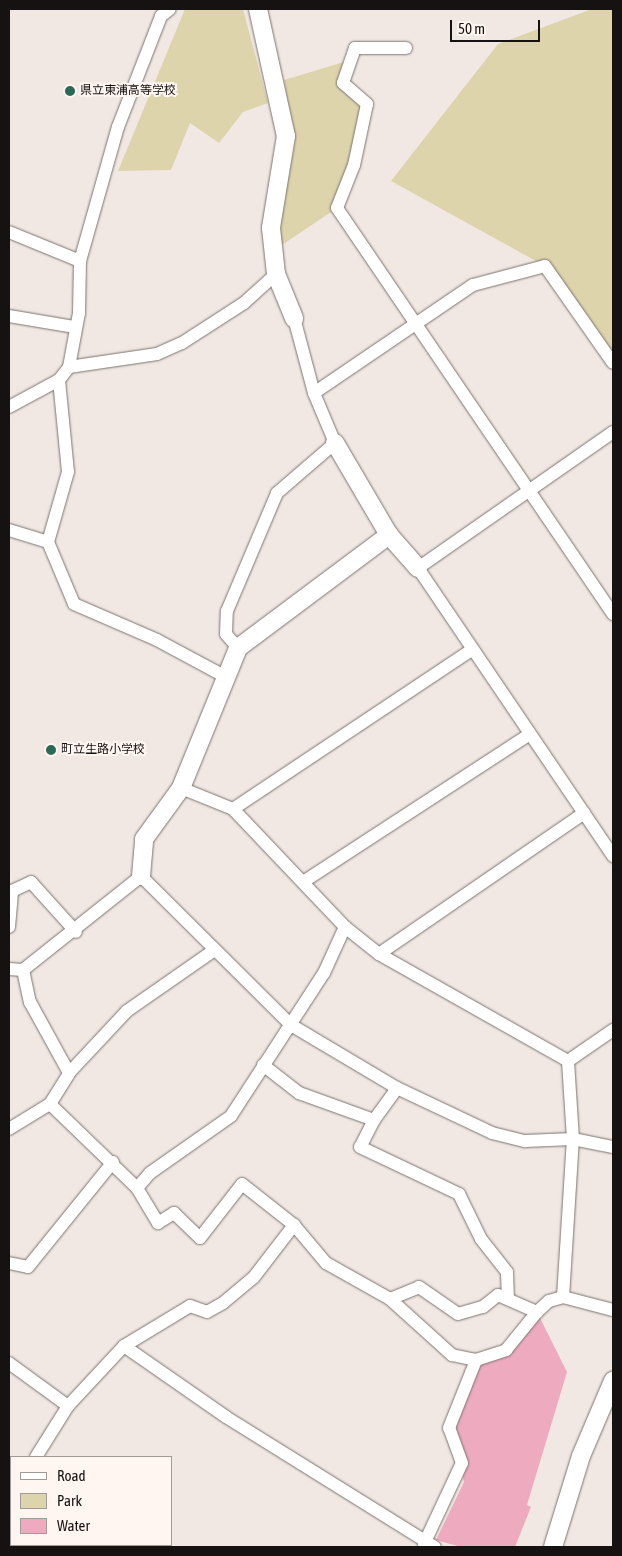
<!DOCTYPE html>
<meta charset="utf-8">
<style>
body{margin:0}
#map{position:relative;width:622px;height:1556px;overflow:hidden;background:#f1e8e3;font-family:"Asap Condensed","Noto Sans JP",sans-serif}
div>[style]{position:absolute}
.green>*{inset:0;background:#ddd4ac}
.water>*{inset:0;background:#eeabc0}
.roads{filter:drop-shadow(0 0 1px #7b736f) drop-shadow(0 0 1px #7b736f)}
.street>*{height:12px;margin:-6px;padding:0 6px;transform-origin:6px;border-radius:6px;background:#fff}
.secondary>*{height:18px;margin:-9px;padding:0 9px;transform-origin:9px;border-radius:9px;background:#fff}
.dots>*{width:14px;height:14px;translate:-50% -50%;box-sizing:border-box;border:2px solid #fff5f1;border-radius:50%}
span{translate:-50% -50%;white-space:nowrap;text-align:center;line-height:1.15;-webkit-text-stroke:4px #fff5f1;paint-order:stroke}
.poi-label{font-size:12px;color:#151211}
.left{translate:0 -50%;text-align:left}
.frame{position:absolute;inset:0;border:10px solid #151211;pointer-events:none}
.legend{position:absolute;left:10px;top:1456px;width:162px;height:90px;box-sizing:border-box;background:#fff5f1;border:1px solid #a19a97;margin:0;padding:6px 9px;list-style:none;font-size:15px;color:#151211}
.legend li{display:flex;align-items:center;gap:10px;height:25px}
.legend b{width:25px;border:1px solid #a19a97}
.scale{position:absolute;left:450px;top:20px;width:90px;height:22px;box-sizing:border-box;border:2px solid #151211;border-top:0;padding-left:6px;font-size:15px;line-height:18px;white-space:nowrap;color:#151211;-webkit-text-stroke:4px #fff5f1;paint-order:stroke}
</style>
<div id="map">
<div class="green">
<div style="clip-path:polygon(185px 9px,243px 9px,268px 103px,243px 112px,219px 143px,190px 123px,171px 170px,118px 171px)"></div>
<div style="clip-path:polygon(592px 9px,613px 9px,613px 363px,545px 266px,391px 181px,498px 44px)"></div>
<div style="clip-path:polygon(344px 62px,343px 83px,367px 104px,337px 208px,279px 247px,283px 190px,295px 141px,284px 80px)"></div>
</div>
<div class="water">
<div style="clip-path:polygon(537px 1312px,567px 1372px,527px 1505px,531px 1507px,515px 1547px,461px 1547px,436px 1540px,464px 1482px,449px 1428px,476px 1360px,490px 1358px)"></div>
</div>
<div class="roads">
<div class="street">
<div style="left:406px;top:48px;width:51px;rotate:180deg"></div>
<div style="left:355px;top:48px;width:37px;rotate:109deg"></div>
<div style="left:343px;top:83px;width:32px;rotate:41deg"></div>
<div style="left:367px;top:104px;width:62px;rotate:102deg"></div>
<div style="left:354px;top:165px;width:46px;rotate:111.6deg"></div>
<div style="left:337px;top:208px;width:491px;rotate:55.8deg"></div>
<div style="left:9px;top:232px;width:77px;rotate:22.2deg"></div>
<div style="left:9px;top:316px;width:67px;rotate:9.5deg"></div>
<div style="left:69px;top:367px;width:89px;rotate:-8.4deg"></div>
<div style="left:157px;top:354px;width:27px;rotate:-24deg"></div>
<div style="left:182px;top:343px;width:74px;rotate:-32.8deg"></div>
<div style="left:244px;top:303px;width:43px;rotate:-42.2deg"></div>
<div style="left:314px;top:393px;width:192px;rotate:-34.2deg"></div>
<div style="left:473px;top:285px;width:74px;rotate:-14.8deg"></div>
<div style="left:545px;top:266px;width:118px;rotate:55deg"></div>
<div style="left:9px;top:407px;width:57px;rotate:-28.4deg"></div>
<div style="left:59px;top:380px;width:16px;rotate:-52deg"></div>
<div style="left:69px;top:367px;width:55px;rotate:-79.5deg"></div>
<div style="left:79px;top:313px;width:52px;rotate:-88.9deg"></div>
<div style="left:80px;top:261px;width:139px;rotate:-74.2deg"></div>
<div style="left:118px;top:127px;width:119px;rotate:-68.8deg"></div>
<div style="left:161px;top:16px;width:11px;rotate:-38deg"></div>
<div style="left:613px;top:432px;width:238px;rotate:145.1deg"></div>
<div style="left:418px;top:568px;width:348px;rotate:55.9deg"></div>
<div style="left:9px;top:530px;width:41px;rotate:17.1deg"></div>
<div style="left:48px;top:542px;width:67px;rotate:67.2deg"></div>
<div style="left:74px;top:604px;width:90px;rotate:23.4deg"></div>
<div style="left:157px;top:640px;width:78px;rotate:28.2deg"></div>
<div style="left:48px;top:542px;width:73px;rotate:-74.1deg"></div>
<div style="left:68px;top:472px;width:92px;rotate:-95.6deg"></div>
<div style="left:238px;top:648px;width:18px;rotate:-131deg"></div>
<div style="left:226px;top:634px;width:23px;rotate:-88deg"></div>
<div style="left:227px;top:611px;width:128px;rotate:-67deg"></div>
<div style="left:277px;top:493px;width:77px;rotate:-40.8deg"></div>
<div style="left:335px;top:443px;width:54px;rotate:-112.8deg"></div>
<div style="left:314px;top:393px;width:78px;rotate:-104.9deg"></div>
<div style="left:181px;top:788px;width:56px;rotate:22deg"></div>
<div style="left:233px;top:809px;width:163px;rotate:46.5deg"></div>
<div style="left:345px;top:927px;width:43px;rotate:38.5deg"></div>
<div style="left:379px;top:954px;width:217px;rotate:29.5deg"></div>
<div style="left:233px;top:809px;width:288px;rotate:-33.7deg"></div>
<div style="left:303px;top:882px;width:271px;rotate:-33.1deg"></div>
<div style="left:9px;top:927px;width:36px;rotate:-85deg"></div>
<div style="left:12px;top:891px;width:21px;rotate:-25deg"></div>
<div style="left:31px;top:882px;width:67px;rotate:48deg"></div>
<div style="left:379px;top:954px;width:249px;rotate:-34.5deg"></div>
<div style="left:9px;top:969px;width:14px;rotate:4deg"></div>
<div style="left:23px;top:970px;width:151px;rotate:-38.5deg"></div>
<div style="left:141px;top:876px;width:211px;rotate:44.8deg"></div>
<div style="left:291px;top:1025px;width:123px;rotate:30.7deg"></div>
<div style="left:397px;top:1088px;width:105px;rotate:25.3deg"></div>
<div style="left:492px;top:1133px;width:34px;rotate:14deg"></div>
<div style="left:525px;top:1141px;width:48px;rotate:-2.4deg"></div>
<div style="left:573px;top:1139px;width:41px;rotate:11.3deg"></div>
<div style="left:23px;top:970px;width:33px;rotate:78deg"></div>
<div style="left:30px;top:1002px;width:81px;rotate:61.2deg"></div>
<div style="left:568px;top:1061px;width:55px;rotate:-34.6deg"></div>
<div style="left:263px;top:1065px;width:46px;rotate:37.9deg"></div>
<div style="left:299px;top:1093px;width:80px;rotate:19.8deg"></div>
<div style="left:374px;top:1120px;width:39px;rotate:-54deg"></div>
<div style="left:50px;top:1104px;width:121px;rotate:44deg"></div>
<div style="left:137px;top:1188px;width:41px;rotate:59deg"></div>
<div style="left:158px;top:1223px;width:19px;rotate:-32deg"></div>
<div style="left:174px;top:1213px;width:36px;rotate:44deg"></div>
<div style="left:200px;top:1238px;width:68px;rotate:-52.1deg"></div>
<div style="left:242px;top:1184px;width:66px;rotate:38.3deg"></div>
<div style="left:294px;top:1225px;width:50px;rotate:49.9deg"></div>
<div style="left:326px;top:1263px;width:73px;rotate:29.4deg"></div>
<div style="left:390px;top:1299px;width:31px;rotate:-22deg"></div>
<div style="left:419px;top:1287px;width:47px;rotate:34.7deg"></div>
<div style="left:458px;top:1314px;width:26px;rotate:-16deg"></div>
<div style="left:483px;top:1307px;width:19px;rotate:-39deg"></div>
<div style="left:498px;top:1295px;width:43px;rotate:23.6deg"></div>
<div style="left:537px;top:1312px;width:16px;rotate:-43deg"></div>
<div style="left:549px;top:1301px;width:15px;rotate:-16deg"></div>
<div style="left:563px;top:1297px;width:52px;rotate:14.6deg"></div>
<div style="left:374px;top:1120px;width:30px;rotate:117deg"></div>
<div style="left:360px;top:1147px;width:110px;rotate:25.4deg"></div>
<div style="left:459px;top:1194px;width:50px;rotate:63.9deg"></div>
<div style="left:481px;top:1239px;width:42px;rotate:51.8deg"></div>
<div style="left:507px;top:1272px;width:24px;rotate:88deg"></div>
<div style="left:9px;top:1129px;width:48px;rotate:-31.4deg"></div>
<div style="left:50px;top:1104px;width:36px;rotate:-58deg"></div>
<div style="left:69px;top:1073px;width:85px;rotate:-46.9deg"></div>
<div style="left:127px;top:1011px;width:105px;rotate:-34.9deg"></div>
<div style="left:137px;top:1188px;width:20px;rotate:-49deg"></div>
<div style="left:150px;top:1173px;width:99px;rotate:-35.1deg"></div>
<div style="left:231px;top:1116px;width:171px;rotate:-57deg"></div>
<div style="left:324px;top:973px;width:51px;rotate:-65.5deg"></div>
<div style="left:9px;top:1263px;width:19px;rotate:12deg"></div>
<div style="left:28px;top:1267px;width:135px;rotate:-51deg"></div>
<div style="left:563px;top:1297px;width:158px;rotate:-86.4deg"></div>
<div style="left:573px;top:1139px;width:78px;rotate:-93.7deg"></div>
<div style="left:390px;top:1299px;width:84px;rotate:42.1deg"></div>
<div style="left:452px;top:1355px;width:25px;rotate:12deg"></div>
<div style="left:476px;top:1360px;width:32px;rotate:-18deg"></div>
<div style="left:506px;top:1350px;width:49px;rotate:-50.8deg"></div>
<div style="left:124px;top:1346px;width:124px;rotate:34.8deg"></div>
<div style="left:226px;top:1417px;width:246px;rotate:31.9deg"></div>
<div style="left:9px;top:1363px;width:73px;rotate:36.1deg"></div>
<div style="left:36px;top:1457px;width:60px;rotate:-57.9deg"></div>
<div style="left:68px;top:1406px;width:82px;rotate:-47deg"></div>
<div style="left:124px;top:1346px;width:77px;rotate:-31.2deg"></div>
<div style="left:190px;top:1306px;width:18px;rotate:19deg"></div>
<div style="left:207px;top:1312px;width:18px;rotate:-29deg"></div>
<div style="left:223px;top:1303px;width:40px;rotate:-40deg"></div>
<div style="left:254px;top:1277px;width:66px;rotate:-52.4deg"></div>
<div style="left:9px;top:1489px;width:3px;rotate:-45deg"></div>
<div style="left:424px;top:1544px;width:89px;rotate:-64.9deg"></div>
<div style="left:462px;top:1463px;width:37px;rotate:-110deg"></div>
<div style="left:449px;top:1428px;width:73px;rotate:-68.3deg"></div>
</div>
<div class="secondary">
<div style="left:258px;top:9px;width:130px;rotate:77.6deg"></div>
<div style="left:286px;top:136px;width:93px;rotate:99.3deg"></div>
<div style="left:271px;top:228px;width:46px;rotate:83.8deg"></div>
<div style="left:276px;top:274px;width:48px;rotate:67.8deg"></div>
<div style="left:335px;top:443px;width:107px;rotate:59.6deg"></div>
<div style="left:389px;top:535px;width:44px;rotate:48.7deg"></div>
<div style="left:141px;top:876px;width:37px;rotate:-85deg"></div>
<div style="left:144px;top:839px;width:63px;rotate:-54deg"></div>
<div style="left:181px;top:788px;width:151px;rotate:-67.8deg"></div>
<div style="left:238px;top:648px;width:189px;rotate:-36.8deg"></div>
<div style="left:553px;top:1547px;width:95px;rotate:-72.9deg"></div>
<div style="left:581px;top:1456px;width:82px;rotate:-66.9deg"></div>
</div>
</div>
<div class="dots">
<div style="left:70px;top:91px;background:#2a6956"></div>
<div style="left:51px;top:750px;background:#2a6956"></div>
</div>
<div class="poi-label">
<span class="left" style="left:80px;top:91px">県立東浦高等学校</span>
<span class="left" style="left:61px;top:750px">町立生路小学校</span>
</div>
<div class="frame"></div>
<ul class="legend">
<li><b style="height:6px;background:#fff"></b>Road</li>
<li><b style="height:14px;background:#ddd4ac"></b>Park</li>
<li><b style="height:14px;background:#eeabc0"></b>Water</li>
</ul>
<div class="scale">50 m</div>
</div>
